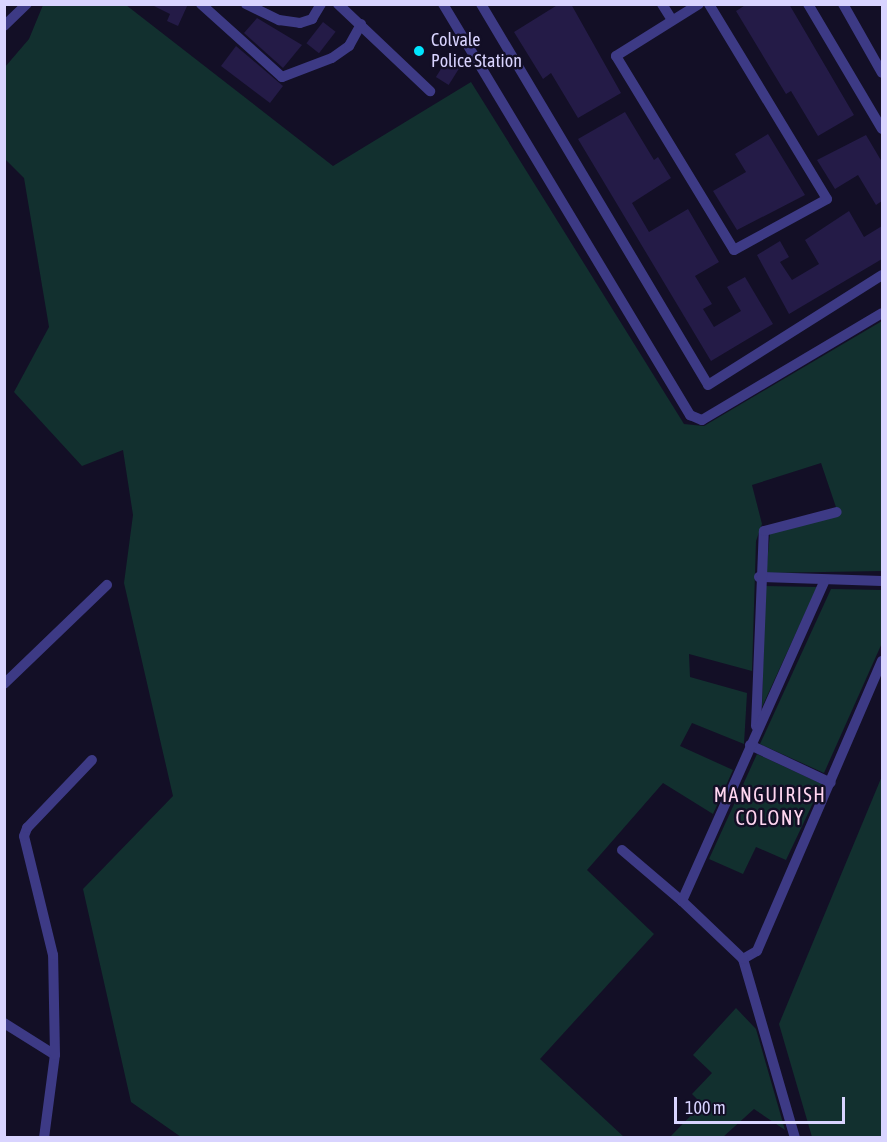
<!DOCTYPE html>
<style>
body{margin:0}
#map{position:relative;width:887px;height:1142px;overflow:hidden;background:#130f26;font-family:"Asap Condensed",sans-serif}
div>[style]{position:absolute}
.green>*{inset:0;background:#12302f}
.building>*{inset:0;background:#241b47;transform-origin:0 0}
.minor>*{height:10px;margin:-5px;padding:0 5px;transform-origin:5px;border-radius:5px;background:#3d3a85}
.dots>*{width:16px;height:16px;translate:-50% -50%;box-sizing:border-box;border:3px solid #130f26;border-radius:50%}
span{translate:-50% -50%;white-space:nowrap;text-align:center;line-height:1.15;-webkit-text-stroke:5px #130f26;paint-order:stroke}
.poi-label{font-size:18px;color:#d9d4ff}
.left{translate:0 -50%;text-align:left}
.neighbourhood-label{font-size:20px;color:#ffd6f0;letter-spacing:1.5px}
.frame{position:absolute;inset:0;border:6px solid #d9d4ff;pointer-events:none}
.scale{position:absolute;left:674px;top:1097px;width:171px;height:27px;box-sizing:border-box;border:3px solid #d9d4ff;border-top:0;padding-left:8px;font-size:18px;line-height:21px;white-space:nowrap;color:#d9d4ff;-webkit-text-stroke:4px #130f26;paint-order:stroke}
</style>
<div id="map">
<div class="green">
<div style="clip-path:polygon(43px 5px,126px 5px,333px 166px,471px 82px,684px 424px,704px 426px,882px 321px,882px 571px,766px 573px,770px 533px,839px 516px,821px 463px,752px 485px,762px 524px,756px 541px,752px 671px,689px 654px,690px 677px,747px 693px,744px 744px,692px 723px,680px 746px,733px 770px,713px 814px,663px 783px,587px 870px,654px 934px,540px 1059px,624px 1137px,181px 1137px,131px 1102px,83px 889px,173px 796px,124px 583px,133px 515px,123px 450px,82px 466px,14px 392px,49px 327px,24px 178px,5px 159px,5px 67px,29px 39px)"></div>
<div style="clip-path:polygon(765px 586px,817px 587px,762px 707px)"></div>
<div style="clip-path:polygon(831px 589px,882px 590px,882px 643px,824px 773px,760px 744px)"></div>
<div style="clip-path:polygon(757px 754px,822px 784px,786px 860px,756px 847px,743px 874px,709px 859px)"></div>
<div style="clip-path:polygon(882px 776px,882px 1137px,812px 1137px,779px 1024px)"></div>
<div style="clip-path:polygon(736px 1008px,756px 1029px,785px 1130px,754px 1109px,723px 1137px,670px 1137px,702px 1104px,692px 1094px,712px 1073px,693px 1055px)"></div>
</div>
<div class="building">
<div style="clip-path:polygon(150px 4px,188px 4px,178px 26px,167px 21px,170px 14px)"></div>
<div style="clip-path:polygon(559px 4px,571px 4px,621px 93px,578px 118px,551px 73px,543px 79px,514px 32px)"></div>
<div style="clip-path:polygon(747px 4px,789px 4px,854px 115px,818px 136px,791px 91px,786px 94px,736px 11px)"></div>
<div style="clip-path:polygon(257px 18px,302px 45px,283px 68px,244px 33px)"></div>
<div style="left:323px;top:22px;width:16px;height:27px;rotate:38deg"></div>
<div style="clip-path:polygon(236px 46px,283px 86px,270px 103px,221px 66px)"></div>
<div style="left:446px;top:61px;width:15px;height:19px;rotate:32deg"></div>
<div style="clip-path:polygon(625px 112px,654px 160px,658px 157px,671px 178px,632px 203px,649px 232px,688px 209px,719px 262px,695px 276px,712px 304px,703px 309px,714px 327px,741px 311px,727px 287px,745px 277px,773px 324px,711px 361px,578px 139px)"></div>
<div style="clip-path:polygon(768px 134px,805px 195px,737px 230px,713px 191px,746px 172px,735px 154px)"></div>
<div style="clip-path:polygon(866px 135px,882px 162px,882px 201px,876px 205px,858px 175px,835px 189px,817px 160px)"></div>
<div style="clip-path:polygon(849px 211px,864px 237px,882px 226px,882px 259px,789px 314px,757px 255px,780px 241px,789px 257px,780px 262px,792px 280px,819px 264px,805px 240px)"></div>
</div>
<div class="minor">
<div style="left:201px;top:4px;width:109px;rotate:42deg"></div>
<div style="left:282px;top:77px;width:53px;rotate:-20.8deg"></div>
<div style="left:332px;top:58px;width:21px;rotate:-35deg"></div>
<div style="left:349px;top:46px;width:25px;rotate:-61deg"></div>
<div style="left:246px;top:4px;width:37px;rotate:26deg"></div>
<div style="left:279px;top:20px;width:21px;rotate:8deg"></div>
<div style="left:300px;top:23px;width:13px;rotate:-18deg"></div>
<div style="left:312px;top:19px;width:17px;rotate:-59deg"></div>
<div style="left:338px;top:4px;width:127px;rotate:43.4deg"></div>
<div style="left:443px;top:4px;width:480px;rotate:59deg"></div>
<div style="left:690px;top:415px;width:13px;rotate:23deg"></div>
<div style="left:702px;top:420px;width:209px;rotate:-30.7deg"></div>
<div style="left:481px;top:4px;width:443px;rotate:59.2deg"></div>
<div style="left:708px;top:385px;width:206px;rotate:-32.3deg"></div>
<div style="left:662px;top:4px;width:19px;rotate:58deg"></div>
<div style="left:699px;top:4px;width:98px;rotate:147.9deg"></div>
<div style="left:616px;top:56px;width:227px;rotate:58.7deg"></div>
<div style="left:734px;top:250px;width:106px;rotate:-28.7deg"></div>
<div style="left:827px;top:199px;width:228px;rotate:-121.2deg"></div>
<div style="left:808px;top:4px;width:145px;rotate:59.4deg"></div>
<div style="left:843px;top:4px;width:79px;rotate:60.5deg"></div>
<div style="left:4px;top:26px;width:32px;rotate:-44deg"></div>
<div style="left:759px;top:577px;width:123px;rotate:1.9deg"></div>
<div style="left:4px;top:684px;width:143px;rotate:-43.9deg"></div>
<div style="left:756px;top:726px;width:195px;rotate:-87.7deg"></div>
<div style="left:764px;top:531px;width:75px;rotate:-14.6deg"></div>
<div style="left:750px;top:745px;width:89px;rotate:25.1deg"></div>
<div style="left:622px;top:850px;width:79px;rotate:40.4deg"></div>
<div style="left:743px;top:959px;width:16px;rotate:-30deg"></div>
<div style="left:757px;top:951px;width:316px;rotate:-66.7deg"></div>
<div style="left:4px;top:1023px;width:60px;rotate:32.1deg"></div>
<div style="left:44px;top:1138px;width:84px;rotate:-82.5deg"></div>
<div style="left:55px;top:1055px;width:100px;rotate:-91.1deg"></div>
<div style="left:53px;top:955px;width:122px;rotate:-103.7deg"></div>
<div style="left:24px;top:836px;width:9px;rotate:-69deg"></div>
<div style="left:27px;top:828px;width:94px;rotate:-46.3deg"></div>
<div style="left:795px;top:1138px;width:186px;rotate:-106.2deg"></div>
<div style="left:743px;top:959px;width:84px;rotate:-136.4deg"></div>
<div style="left:682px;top:901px;width:349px;rotate:-66deg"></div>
</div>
<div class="dots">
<div style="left:419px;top:51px;background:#00e5ff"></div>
</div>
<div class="poi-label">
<span class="left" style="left:431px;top:51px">Colvale<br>Police Station</span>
</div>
<div class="neighbourhood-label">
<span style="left:770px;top:806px">MANGUIRISH<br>COLONY</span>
</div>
<div class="frame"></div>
<div class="scale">100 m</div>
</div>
